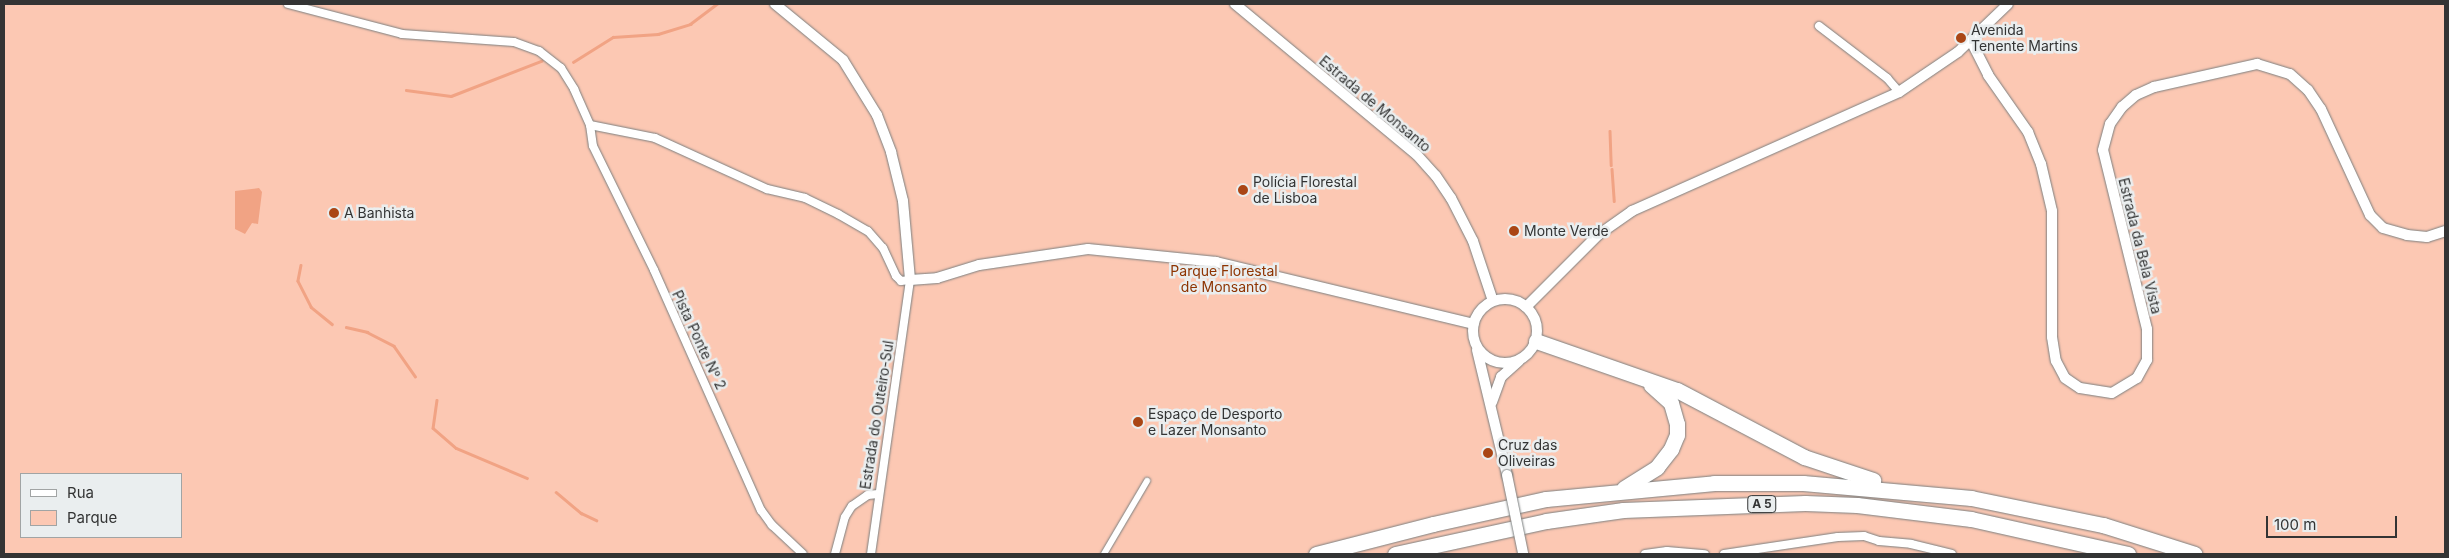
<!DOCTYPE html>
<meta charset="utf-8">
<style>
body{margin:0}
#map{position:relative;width:2449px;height:558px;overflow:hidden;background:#eaeeef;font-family:Inter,sans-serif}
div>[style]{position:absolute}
.green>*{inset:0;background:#fcc8b3}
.water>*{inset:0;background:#f1a384}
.stream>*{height:2.5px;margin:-1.25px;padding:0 1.25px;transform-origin:1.25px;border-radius:1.25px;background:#f1a384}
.roads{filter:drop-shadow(0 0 1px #7b7f7f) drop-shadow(0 0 1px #7b7f7f)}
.pedestrian>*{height:6px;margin:-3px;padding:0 3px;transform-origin:3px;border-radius:3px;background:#fff}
.minor>*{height:8px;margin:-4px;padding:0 4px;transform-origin:4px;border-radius:4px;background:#fff}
.tertiary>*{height:10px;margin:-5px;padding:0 5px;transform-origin:5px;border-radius:5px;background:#fff}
.tertiary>.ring{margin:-5px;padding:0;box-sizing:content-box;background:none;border:10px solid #fff;border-radius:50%}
.motorway>*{height:15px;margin:-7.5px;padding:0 7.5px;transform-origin:7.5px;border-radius:7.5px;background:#fff}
.bridges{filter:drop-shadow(0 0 1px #7b7f7f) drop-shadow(0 0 1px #7b7f7f)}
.tertiary-bridge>*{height:10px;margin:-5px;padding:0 5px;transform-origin:5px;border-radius:5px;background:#fff}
.dots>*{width:14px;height:14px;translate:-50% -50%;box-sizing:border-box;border:2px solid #eaeeef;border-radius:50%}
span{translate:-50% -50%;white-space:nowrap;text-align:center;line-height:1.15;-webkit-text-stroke:5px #eaeeef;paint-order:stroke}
.shield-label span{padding:1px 4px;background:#eaeeef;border:1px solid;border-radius:4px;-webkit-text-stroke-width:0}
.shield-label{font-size:12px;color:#333434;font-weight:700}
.poi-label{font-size:14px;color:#333434}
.left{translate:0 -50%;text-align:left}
.street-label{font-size:14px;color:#333434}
.park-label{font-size:14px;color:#8e3402}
.frame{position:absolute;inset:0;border:5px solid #333434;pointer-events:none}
.legend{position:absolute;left:20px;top:473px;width:162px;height:65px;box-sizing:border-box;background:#eaeeef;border:1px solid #a1a4a4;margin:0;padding:6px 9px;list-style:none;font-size:15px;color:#333434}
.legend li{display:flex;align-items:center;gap:10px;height:25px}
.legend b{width:25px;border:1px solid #a1a4a4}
.scale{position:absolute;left:2266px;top:516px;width:131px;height:22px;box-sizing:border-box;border:2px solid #333434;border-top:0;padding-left:6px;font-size:15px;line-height:18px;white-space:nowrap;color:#333434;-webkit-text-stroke:4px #eaeeef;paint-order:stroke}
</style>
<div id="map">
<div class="green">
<div style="clip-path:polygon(evenodd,4px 4px,2445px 4px,2445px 554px,4px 554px,4px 4px,21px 474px,181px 474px,181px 537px,21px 537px,21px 474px)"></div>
</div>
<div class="water">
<div style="clip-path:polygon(259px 188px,262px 192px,258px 224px,252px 223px,245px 234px,235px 229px,235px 191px)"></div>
</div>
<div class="stream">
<div style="left:573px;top:62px;width:47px;rotate:-32deg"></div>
<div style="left:613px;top:37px;width:45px;rotate:-3.8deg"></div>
<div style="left:658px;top:34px;width:34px;rotate:-17deg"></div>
<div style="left:690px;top:24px;width:34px;rotate:-37deg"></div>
<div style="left:406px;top:90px;width:45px;rotate:7.6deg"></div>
<div style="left:451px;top:96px;width:97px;rotate:-21.3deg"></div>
<div style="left:1610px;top:131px;width:34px;rotate:88deg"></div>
<div style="left:1612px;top:169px;width:32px;rotate:86deg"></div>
<div style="left:301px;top:265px;width:16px;rotate:101deg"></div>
<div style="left:298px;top:281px;width:29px;rotate:63deg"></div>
<div style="left:311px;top:307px;width:27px;rotate:39deg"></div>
<div style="left:346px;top:327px;width:22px;rotate:13deg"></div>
<div style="left:367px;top:332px;width:30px;rotate:27deg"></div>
<div style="left:394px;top:346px;width:37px;rotate:55deg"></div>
<div style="left:437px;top:400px;width:28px;rotate:98deg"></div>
<div style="left:433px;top:428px;width:30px;rotate:41deg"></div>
<div style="left:456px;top:448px;width:77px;rotate:22.9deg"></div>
<div style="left:556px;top:492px;width:33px;rotate:40deg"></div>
<div style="left:581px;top:513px;width:17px;rotate:25deg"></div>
</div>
<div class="roads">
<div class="pedestrian">
<div style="left:1104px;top:554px;width:85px;rotate:-59.5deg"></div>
</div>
<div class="minor">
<div style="left:288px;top:4px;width:118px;rotate:14.7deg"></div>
<div style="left:402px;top:34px;width:112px;rotate:4.1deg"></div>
<div style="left:514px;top:42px;width:27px;rotate:20deg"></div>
<div style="left:539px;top:51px;width:28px;rotate:38deg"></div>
<div style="left:561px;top:68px;width:25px;rotate:58deg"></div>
<div style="left:574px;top:89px;width:39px;rotate:66deg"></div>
<div style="left:590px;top:125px;width:21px;rotate:82deg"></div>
<div style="left:593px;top:146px;width:138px;rotate:63.8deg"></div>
<div style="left:654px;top:270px;width:263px;rotate:66deg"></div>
<div style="left:761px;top:510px;width:19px;rotate:54deg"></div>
<div style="left:772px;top:525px;width:42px;rotate:43.1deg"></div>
<div style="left:1819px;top:26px;width:86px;rotate:37.4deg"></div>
<div style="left:1887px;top:78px;width:18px;rotate:49deg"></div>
<div style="left:590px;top:125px;width:66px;rotate:11.3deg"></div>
<div style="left:655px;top:138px;width:123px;rotate:24.5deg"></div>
<div style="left:767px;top:189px;width:39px;rotate:13deg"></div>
<div style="left:805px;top:198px;width:37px;rotate:26deg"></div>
<div style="left:838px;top:214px;width:34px;rotate:30deg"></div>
<div style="left:868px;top:231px;width:23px;rotate:49deg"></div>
<div style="left:883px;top:248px;width:31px;rotate:65deg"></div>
<div style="left:896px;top:276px;width:7px;rotate:45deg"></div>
<div style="left:901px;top:281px;width:9px;rotate:-6deg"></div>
<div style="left:910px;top:280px;width:277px;rotate:98.1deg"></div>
<div style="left:835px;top:554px;width:38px;rotate:-75deg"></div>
<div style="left:845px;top:517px;width:13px;rotate:-58deg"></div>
<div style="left:852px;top:506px;width:19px;rotate:-35deg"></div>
<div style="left:868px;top:495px;width:10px;rotate:-6deg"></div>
<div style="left:1645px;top:554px;width:22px;rotate:-8deg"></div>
<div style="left:1667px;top:551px;width:38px;rotate:5deg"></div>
<div style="left:1724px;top:554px;width:115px;rotate:-8.5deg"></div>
<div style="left:1838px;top:537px;width:26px;rotate:-2deg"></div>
<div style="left:1864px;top:536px;width:16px;rotate:18deg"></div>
<div style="left:1879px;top:541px;width:32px;rotate:5deg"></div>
<div style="left:1911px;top:544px;width:42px;rotate:13.7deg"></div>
</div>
<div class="tertiary">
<div style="left:775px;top:4px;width:88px;rotate:39.5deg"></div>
<div style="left:843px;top:60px;width:65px;rotate:58.3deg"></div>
<div style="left:877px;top:115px;width:40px;rotate:69deg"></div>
<div style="left:891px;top:152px;width:50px;rotate:76.2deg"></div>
<div style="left:903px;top:201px;width:79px;rotate:84.9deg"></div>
<div style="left:910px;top:280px;width:27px;rotate:-4deg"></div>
<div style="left:937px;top:278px;width:44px;rotate:-17.2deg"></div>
<div style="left:979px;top:265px;width:110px;rotate:-8.4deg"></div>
<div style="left:1088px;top:249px;width:129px;rotate:5.8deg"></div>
<div style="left:1216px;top:262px;width:265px;rotate:13.5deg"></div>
<div style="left:1235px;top:4px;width:236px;rotate:39.7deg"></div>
<div style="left:1417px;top:155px;width:28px;rotate:48deg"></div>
<div style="left:1436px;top:176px;width:27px;rotate:56deg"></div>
<div style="left:1451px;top:198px;width:48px;rotate:62.9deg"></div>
<div style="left:1473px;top:241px;width:63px;rotate:71.6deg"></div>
<div style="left:1971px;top:41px;width:38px;rotate:63deg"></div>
<div style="left:1988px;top:75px;width:70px;rotate:54.9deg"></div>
<div style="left:2028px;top:132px;width:35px;rotate:68deg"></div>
<div style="left:2041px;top:164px;width:48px;rotate:76.8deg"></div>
<div style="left:2052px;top:211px;width:126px;rotate:90deg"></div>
<div style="left:2052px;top:337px;width:24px;rotate:81deg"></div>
<div style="left:2056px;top:361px;width:19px;rotate:62deg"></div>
<div style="left:2065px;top:378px;width:18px;rotate:34deg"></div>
<div style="left:2080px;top:388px;width:32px;rotate:9deg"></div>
<div style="left:2112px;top:393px;width:29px;rotate:-31deg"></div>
<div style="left:2137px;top:378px;width:21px;rotate:-61deg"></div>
<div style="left:2147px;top:360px;width:31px;rotate:-90deg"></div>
<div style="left:2147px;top:329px;width:184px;rotate:-103.8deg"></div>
<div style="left:2103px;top:150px;width:27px;rotate:-75deg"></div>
<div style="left:2110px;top:124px;width:21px;rotate:-55deg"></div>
<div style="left:2122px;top:107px;width:18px;rotate:-41deg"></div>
<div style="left:2136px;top:95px;width:20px;rotate:-24deg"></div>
<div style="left:2154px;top:87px;width:106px;rotate:-12.6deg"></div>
<div style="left:2257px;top:64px;width:34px;rotate:17deg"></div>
<div style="left:2290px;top:74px;width:24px;rotate:42deg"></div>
<div style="left:2308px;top:90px;width:23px;rotate:56deg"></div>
<div style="left:2321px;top:109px;width:117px;rotate:65.2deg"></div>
<div style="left:2370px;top:215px;width:18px;rotate:45deg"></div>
<div style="left:2383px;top:228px;width:25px;rotate:16deg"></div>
<div style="left:2407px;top:235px;width:20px;rotate:6deg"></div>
<div style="left:2427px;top:237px;width:19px;rotate:-18deg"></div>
<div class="ring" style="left:1473px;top:299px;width:54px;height:54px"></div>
<div style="left:1526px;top:307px;width:102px;rotate:-45deg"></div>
<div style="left:1598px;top:235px;width:42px;rotate:-35.2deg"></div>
<div style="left:1632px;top:211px;width:292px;rotate:-24deg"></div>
<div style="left:1899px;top:92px;width:71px;rotate:-34.1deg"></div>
<div style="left:1958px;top:52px;width:69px;rotate:-43.8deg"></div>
<div style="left:1477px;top:350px;width:129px;rotate:76.5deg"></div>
<div style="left:1492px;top:402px;width:27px;rotate:-70deg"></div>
<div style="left:1501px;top:377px;width:24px;rotate:-42deg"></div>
</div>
<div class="motorway">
<div style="left:1536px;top:341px;width:149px;rotate:19.2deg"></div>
<div style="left:1677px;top:390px;width:144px;rotate:27.8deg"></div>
<div style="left:1804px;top:457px;width:73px;rotate:18.4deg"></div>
<div style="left:1624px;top:488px;width:39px;rotate:-32deg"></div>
<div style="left:1657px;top:467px;width:23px;rotate:-52deg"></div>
<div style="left:1671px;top:449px;width:15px;rotate:-67deg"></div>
<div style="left:1677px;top:435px;width:11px;rotate:-90deg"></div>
<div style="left:1677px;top:424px;width:22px;rotate:-106deg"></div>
<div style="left:1671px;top:403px;width:27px;rotate:-138deg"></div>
<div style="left:1316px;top:554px;width:121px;rotate:-14.4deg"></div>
<div style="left:1433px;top:524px;width:116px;rotate:-12.5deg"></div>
<div style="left:1546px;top:499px;width:169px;rotate:-5.4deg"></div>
<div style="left:1714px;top:483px;width:89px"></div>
<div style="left:1803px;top:483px;width:169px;rotate:5.1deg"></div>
<div style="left:1971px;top:498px;width:135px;rotate:11.6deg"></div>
<div style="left:2103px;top:525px;width:96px;rotate:17.5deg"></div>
<div style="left:1395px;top:554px;width:155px;rotate:-12.3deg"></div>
<div style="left:1546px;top:521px;width:78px;rotate:-8.1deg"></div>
<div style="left:1623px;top:510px;width:182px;rotate:-2.2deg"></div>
<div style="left:1805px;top:503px;width:52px;rotate:2.2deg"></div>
<div style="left:1857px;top:505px;width:115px;rotate:7deg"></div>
<div style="left:1971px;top:519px;width:161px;rotate:12.6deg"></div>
</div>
</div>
<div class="bridges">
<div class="tertiary-bridge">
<div style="left:1507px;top:475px;width:80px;rotate:78.4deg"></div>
</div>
</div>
<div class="dots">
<div style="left:1961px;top:38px;background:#aa4615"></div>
<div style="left:1243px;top:190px;background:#aa4615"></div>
<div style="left:334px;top:213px;background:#aa4615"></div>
<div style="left:1514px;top:231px;background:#aa4615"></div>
<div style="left:1138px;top:422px;background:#aa4615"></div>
<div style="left:1488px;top:453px;background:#aa4615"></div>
</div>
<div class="shield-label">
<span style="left:1762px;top:504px">A 5</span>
</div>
<div class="poi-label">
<span class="left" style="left:1971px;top:38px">Avenida<br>Tenente Martins</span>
<span class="left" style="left:1253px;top:190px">Polícia Florestal<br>de Lisboa</span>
<span class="left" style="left:344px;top:213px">A Banhista</span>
<span class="left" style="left:1524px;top:231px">Monte Verde</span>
<span class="left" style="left:1148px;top:422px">Espaço de Desporto<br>e Lazer Monsanto</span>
<span class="left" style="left:1498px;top:453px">Cruz das<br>Oliveiras</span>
</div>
<div class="street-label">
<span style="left:1375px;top:104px;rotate:40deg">Estrada de Monsanto</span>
<span style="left:2140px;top:246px;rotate:76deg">Estrada da Bela Vista</span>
<span style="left:699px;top:340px;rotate:65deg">Pista Ponte Nº 2</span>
<span style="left:877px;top:415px;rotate:-81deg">Estrada do Outeiro-Sul</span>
</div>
<div class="park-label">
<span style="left:1224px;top:279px">Parque Florestal<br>de Monsanto</span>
</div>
<div class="frame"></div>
<ul class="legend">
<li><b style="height:6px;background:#fff"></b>Rua</li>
<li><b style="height:14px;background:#fcc8b3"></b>Parque</li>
</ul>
<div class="scale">100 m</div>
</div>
